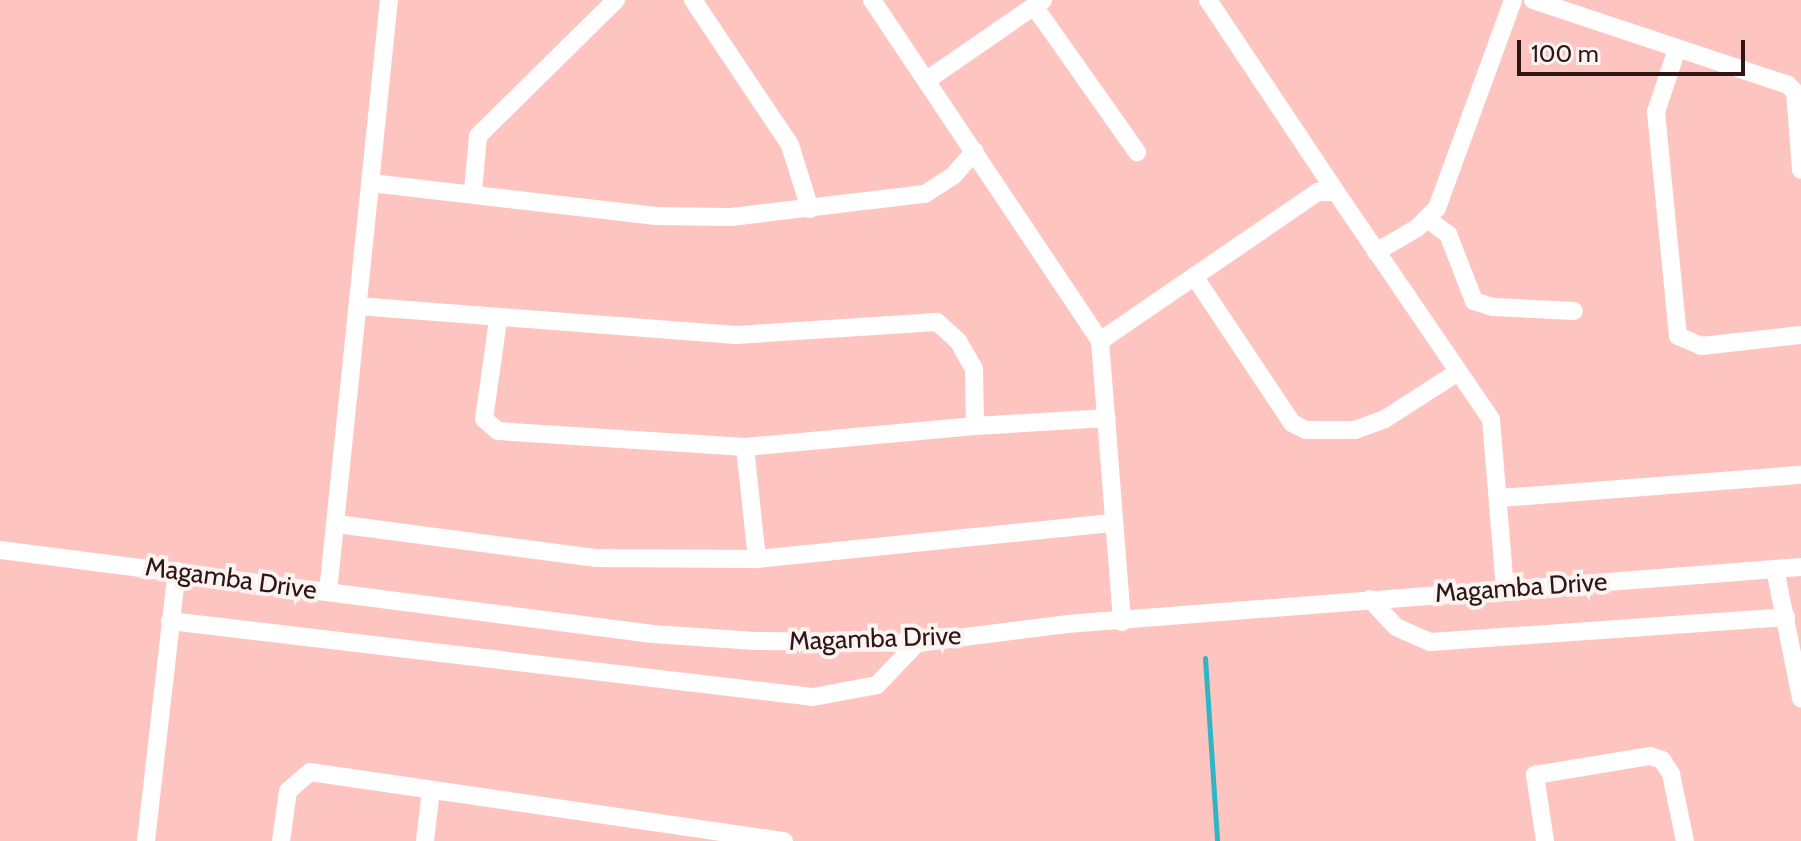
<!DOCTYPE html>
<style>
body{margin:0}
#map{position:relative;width:1801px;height:841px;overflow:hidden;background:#fec5c0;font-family:Cabin,sans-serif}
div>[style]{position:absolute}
.stream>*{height:5px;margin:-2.5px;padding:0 2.5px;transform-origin:2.5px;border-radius:2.5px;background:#30b6c3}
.minor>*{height:18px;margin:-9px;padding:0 9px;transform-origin:9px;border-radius:9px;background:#fff}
span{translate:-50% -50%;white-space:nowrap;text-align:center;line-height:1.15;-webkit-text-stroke:8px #fcf4f3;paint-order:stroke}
.street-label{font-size:26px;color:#2f1614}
.scale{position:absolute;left:1517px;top:40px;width:228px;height:36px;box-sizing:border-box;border:4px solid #2f1614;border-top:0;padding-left:10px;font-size:24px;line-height:28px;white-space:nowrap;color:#2f1614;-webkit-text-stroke:6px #fcf4f3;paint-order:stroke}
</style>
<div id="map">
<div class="stream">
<div style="left:1205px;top:658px;width:183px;rotate:86.2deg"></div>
</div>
<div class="minor">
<div style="left:693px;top:0;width:174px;rotate:56.2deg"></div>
<div style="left:790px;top:145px;width:67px;rotate:72.6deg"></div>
<div style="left:872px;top:0;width:410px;rotate:56.2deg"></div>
<div style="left:1100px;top:341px;width:282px;rotate:85.5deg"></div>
<div style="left:1208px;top:0;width:231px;rotate:56.3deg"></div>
<div style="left:1533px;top:0;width:269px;rotate:18.4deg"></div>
<div style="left:1788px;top:85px;width:10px;rotate:45deg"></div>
<div style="left:1795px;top:92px;width:78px;rotate:85.6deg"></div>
<div style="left:1034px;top:6px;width:179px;rotate:54.8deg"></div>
<div style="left:1677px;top:49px;width:66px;rotate:108.4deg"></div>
<div style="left:1656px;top:112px;width:225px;rotate:84.4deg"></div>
<div style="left:1678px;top:336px;width:25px;rotate:23deg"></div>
<div style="left:1701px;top:346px;width:101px;rotate:-6.3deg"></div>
<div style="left:927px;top:80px;width:141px;rotate:-34.6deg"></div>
<div style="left:371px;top:183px;width:287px;rotate:6.6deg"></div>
<div style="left:656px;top:216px;width:75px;rotate:0.8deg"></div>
<div style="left:731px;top:217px;width:195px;rotate:-6.8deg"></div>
<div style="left:925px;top:194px;width:33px;rotate:-33deg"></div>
<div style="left:953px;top:176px;width:33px;rotate:-49deg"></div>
<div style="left:473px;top:191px;width:55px;rotate:-84.8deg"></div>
<div style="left:478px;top:136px;width:194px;rotate:-44.6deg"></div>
<div style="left:1427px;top:219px;width:26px;rotate:36deg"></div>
<div style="left:1448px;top:234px;width:72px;rotate:68.8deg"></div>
<div style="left:1474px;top:301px;width:20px;rotate:18deg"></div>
<div style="left:1493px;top:307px;width:81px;rotate:2.8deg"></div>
<div style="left:1376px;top:252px;width:48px;rotate:-30.3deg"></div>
<div style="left:1417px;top:228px;width:28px;rotate:-45deg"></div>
<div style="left:1437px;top:208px;width:221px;rotate:-69.9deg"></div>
<div style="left:1194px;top:276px;width:177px;rotate:56.3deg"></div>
<div style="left:1292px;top:423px;width:16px;rotate:27deg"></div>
<div style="left:1306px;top:430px;width:49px"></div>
<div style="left:1355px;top:430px;width:32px;rotate:-20deg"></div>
<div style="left:1385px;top:419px;width:87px;rotate:-32.8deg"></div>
<div style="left:358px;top:306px;width:379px;rotate:4.4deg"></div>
<div style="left:736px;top:335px;width:201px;rotate:-3.7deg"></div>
<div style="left:937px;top:322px;width:28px;rotate:42deg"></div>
<div style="left:958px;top:341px;width:32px;rotate:60deg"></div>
<div style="left:974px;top:369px;width:57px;rotate:89deg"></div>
<div style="left:975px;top:426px;width:132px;rotate:-3.5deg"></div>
<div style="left:498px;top:320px;width:100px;rotate:98deg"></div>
<div style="left:484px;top:419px;width:18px;rotate:41deg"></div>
<div style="left:498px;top:431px;width:248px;rotate:3.7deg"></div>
<div style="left:745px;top:447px;width:231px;rotate:-5.2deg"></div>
<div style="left:1100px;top:341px;width:264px;rotate:-34.4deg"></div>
<div style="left:1318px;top:192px;width:18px"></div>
<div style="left:1336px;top:192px;width:275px;rotate:55.7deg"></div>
<div style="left:1491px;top:419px;width:171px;rotate:85.3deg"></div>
<div style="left:745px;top:447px;width:113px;rotate:83.9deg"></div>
<div style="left:757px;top:559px;width:356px;rotate:-5.8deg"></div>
<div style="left:1500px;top:498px;width:302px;rotate:-4.4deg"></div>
<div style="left:337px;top:524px;width:262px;rotate:7.5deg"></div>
<div style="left:597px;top:558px;width:160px;rotate:0.4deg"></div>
<div style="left:0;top:550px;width:658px;rotate:7.33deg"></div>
<div style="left:653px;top:634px;width:103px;rotate:3.9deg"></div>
<div style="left:756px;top:641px;width:161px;rotate:0.7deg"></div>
<div style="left:917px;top:643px;width:151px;rotate:-7.2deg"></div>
<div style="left:1067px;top:624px;width:736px;rotate:-4.44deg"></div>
<div style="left:1775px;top:569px;width:132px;rotate:78.6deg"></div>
<div style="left:328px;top:592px;width:595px;rotate:-84.12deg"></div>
<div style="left:1370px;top:599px;width:38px;rotate:47deg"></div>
<div style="left:1396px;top:627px;width:37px;rotate:24deg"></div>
<div style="left:1430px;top:642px;width:357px;rotate:-4deg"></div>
<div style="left:170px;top:621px;width:647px;rotate:6.74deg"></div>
<div style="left:813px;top:697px;width:65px;rotate:-10.6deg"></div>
<div style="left:877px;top:685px;width:58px;rotate:-46.4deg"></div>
<div style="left:146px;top:841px;width:272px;rotate:-83.5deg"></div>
<div style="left:281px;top:841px;width:50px;rotate:-82deg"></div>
<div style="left:288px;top:791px;width:29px;rotate:-41deg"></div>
<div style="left:310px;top:772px;width:479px;rotate:8.3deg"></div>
<div style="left:425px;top:841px;width:51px;rotate:-83.3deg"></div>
<div style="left:1545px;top:841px;width:67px;rotate:-98.6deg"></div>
<div style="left:1535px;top:775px;width:117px;rotate:-9.4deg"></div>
<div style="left:1650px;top:756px;width:13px;rotate:18deg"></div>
<div style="left:1662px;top:760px;width:17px;rotate:57deg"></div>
<div style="left:1671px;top:774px;width:68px;rotate:78.2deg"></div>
</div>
<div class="street-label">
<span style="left:231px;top:579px;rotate:8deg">Magamba Drive</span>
<span style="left:1521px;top:588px;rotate:-4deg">Magamba Drive</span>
<span style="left:875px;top:639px;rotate:-2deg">Magamba Drive</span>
</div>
<div class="scale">100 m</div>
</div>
